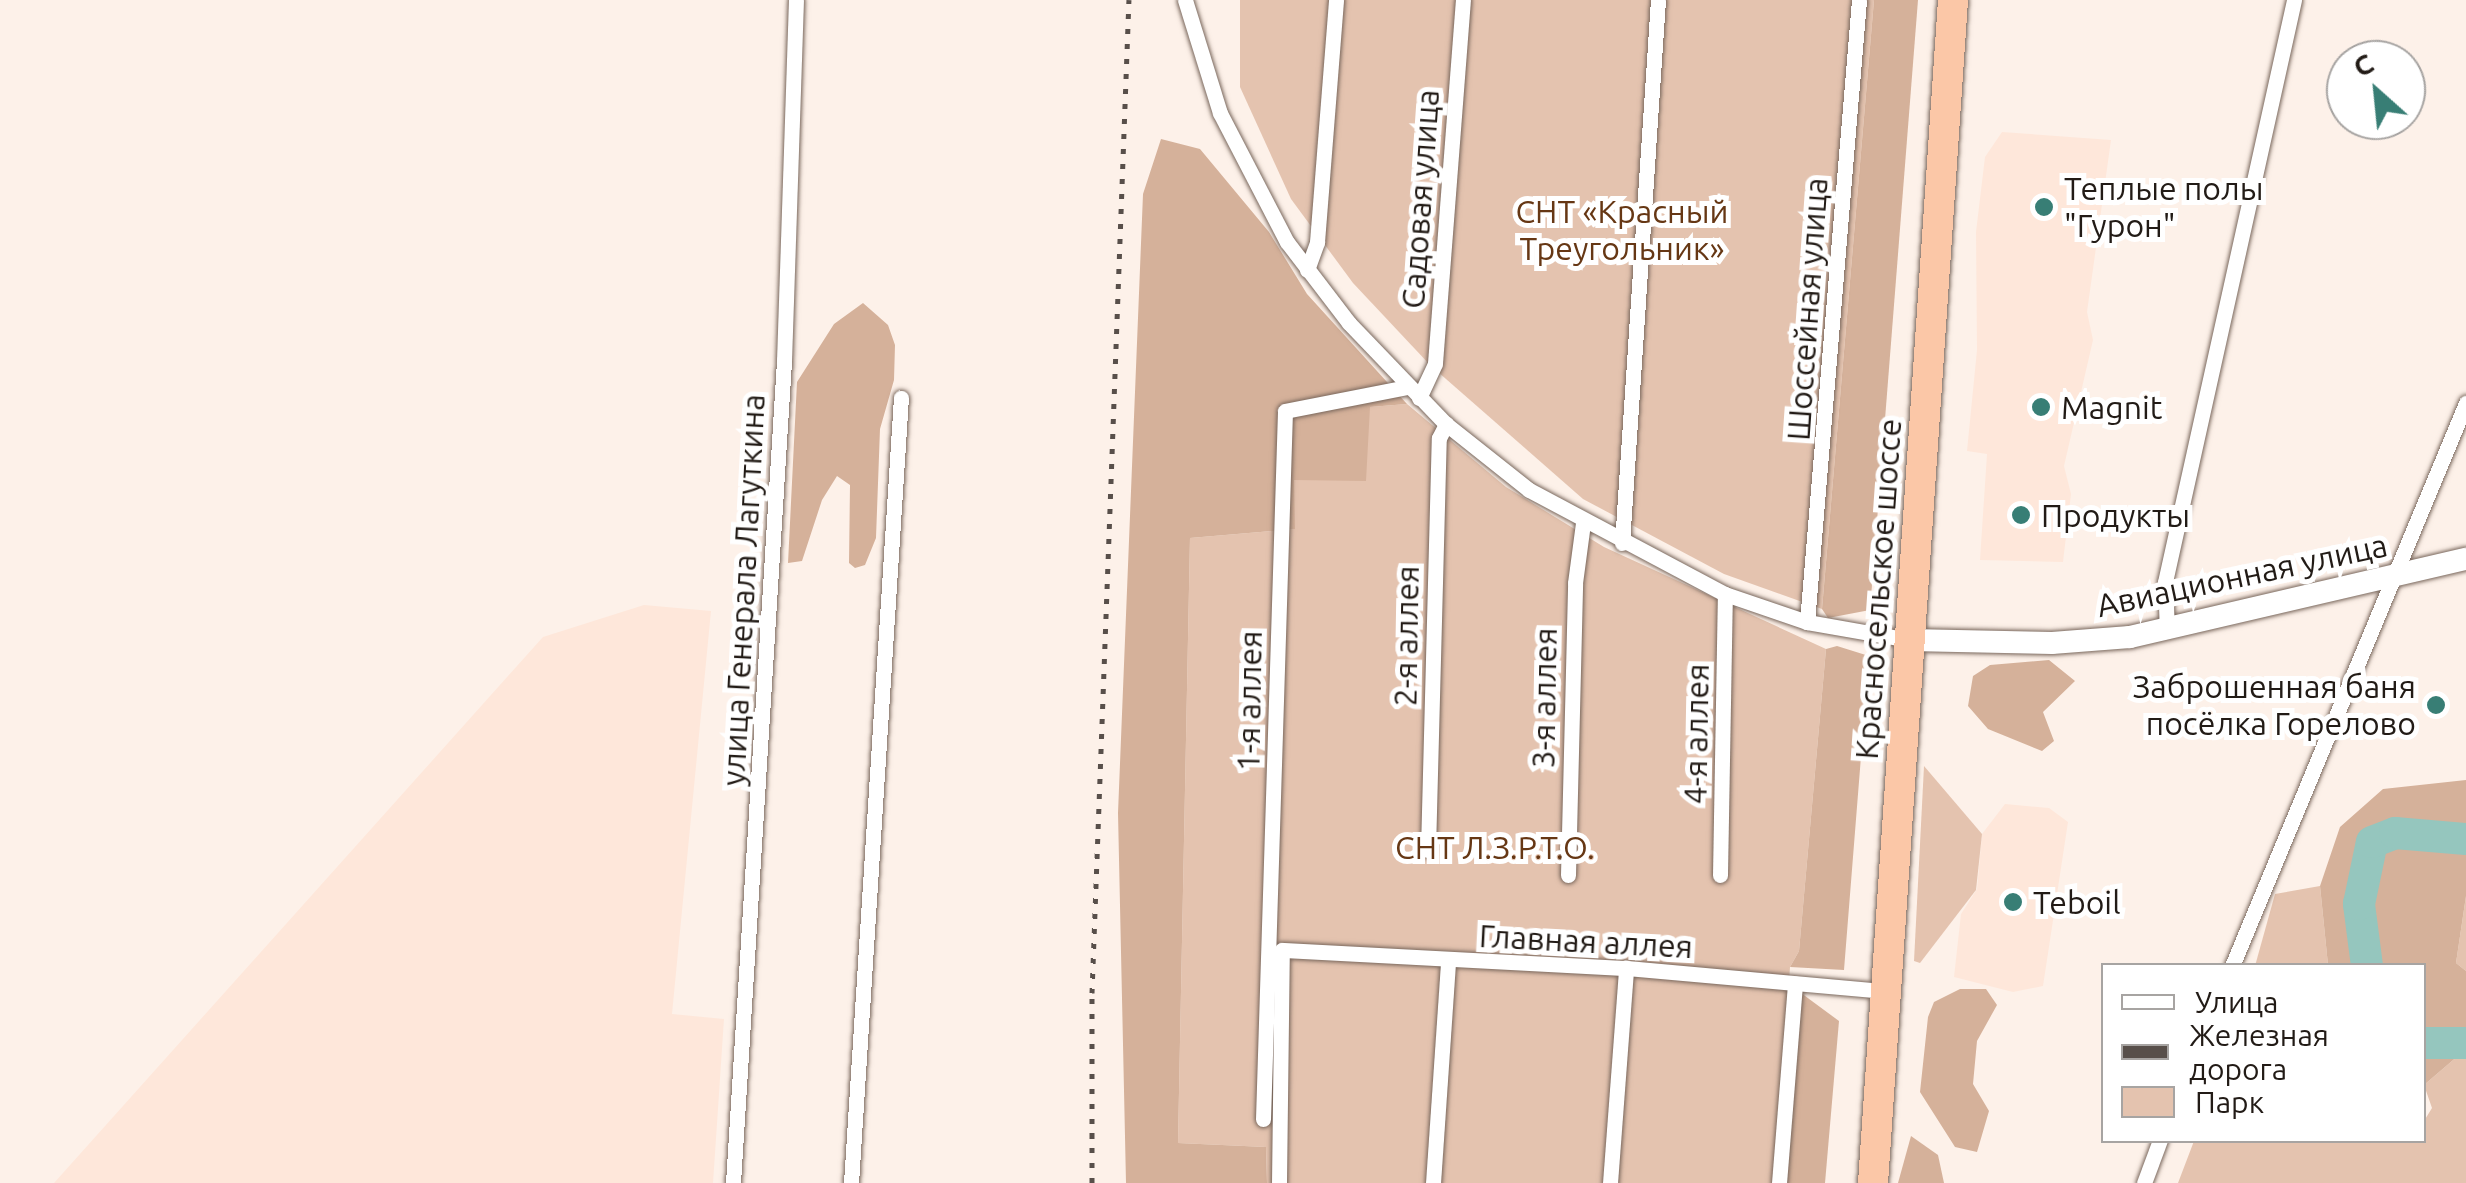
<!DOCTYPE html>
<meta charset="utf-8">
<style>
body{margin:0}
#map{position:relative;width:2466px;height:1183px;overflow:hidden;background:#fdf1e9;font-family:Ubuntu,sans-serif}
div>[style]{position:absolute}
.built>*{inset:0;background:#fee7da}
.green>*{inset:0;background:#e4c3af}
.forest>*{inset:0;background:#d5b19a}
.river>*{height:32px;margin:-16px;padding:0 16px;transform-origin:16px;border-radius:16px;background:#95c6be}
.roads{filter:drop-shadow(0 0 2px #79675c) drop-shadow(0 0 2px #79675c)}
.street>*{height:15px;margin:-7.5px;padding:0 7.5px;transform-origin:7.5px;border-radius:7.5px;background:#fff}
.secondary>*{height:22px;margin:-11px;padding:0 11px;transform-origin:11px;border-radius:11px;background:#fff}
.highway>*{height:30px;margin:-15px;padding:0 15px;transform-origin:15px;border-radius:15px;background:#fbc7a7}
.rail>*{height:5px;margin-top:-2.5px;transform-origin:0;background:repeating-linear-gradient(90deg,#584f4a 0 5px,transparent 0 15px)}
.dots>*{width:28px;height:28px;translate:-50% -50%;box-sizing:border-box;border:5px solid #fff;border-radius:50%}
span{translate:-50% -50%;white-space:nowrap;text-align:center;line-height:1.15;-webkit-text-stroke:10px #fff;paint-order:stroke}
.poi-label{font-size:32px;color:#221b16}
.left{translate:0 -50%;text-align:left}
.right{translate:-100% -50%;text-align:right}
.street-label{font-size:32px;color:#221b16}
.park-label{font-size:32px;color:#663714}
.legend{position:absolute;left:2101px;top:963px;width:325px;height:180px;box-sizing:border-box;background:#fff;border:2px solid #a7a4a2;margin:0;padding:12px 18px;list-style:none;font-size:30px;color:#221b16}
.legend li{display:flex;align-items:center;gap:20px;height:50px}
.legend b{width:50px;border:2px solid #a7a4a2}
.north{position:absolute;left:2326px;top:40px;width:100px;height:100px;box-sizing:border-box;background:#fff;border:2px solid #a7a4a2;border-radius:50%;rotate:333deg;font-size:28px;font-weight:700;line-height:40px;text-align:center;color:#221b16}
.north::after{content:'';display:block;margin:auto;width:35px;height:45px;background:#387e75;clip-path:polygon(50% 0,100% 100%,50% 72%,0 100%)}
</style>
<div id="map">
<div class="built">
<div style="clip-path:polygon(2002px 132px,2111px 140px,2087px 312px,2093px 340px,2064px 466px,2071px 494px,2063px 562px,1980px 560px,1987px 454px,1967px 451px,1977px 350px,1976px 232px,1985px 157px)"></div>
<div style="clip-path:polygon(644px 605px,711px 611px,672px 1014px,724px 1019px,713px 1183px,54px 1183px,543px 637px)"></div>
<div style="clip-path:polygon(2005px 804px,2049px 808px,2068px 822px,2043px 986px,2013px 992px,1954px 977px,1961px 914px,1977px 889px,1982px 834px)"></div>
</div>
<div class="green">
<div style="clip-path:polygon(1240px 0,1874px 0,1822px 609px,1724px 574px,1583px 499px,1430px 365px,1353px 283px,1291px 199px,1240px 87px)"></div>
<div style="clip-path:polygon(1407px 404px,1506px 487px,1604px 547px,1826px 649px,1799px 951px,1790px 967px,1775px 1183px,1267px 1183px,1266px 1147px,1178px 1143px,1190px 538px,1294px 529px,1293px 480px,1370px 407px)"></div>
<div style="clip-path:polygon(1924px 766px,1982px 834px,1976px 890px,1920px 963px,1914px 961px)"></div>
<div style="clip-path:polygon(2320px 886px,2328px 965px,2255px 966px,2275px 894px)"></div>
<div style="clip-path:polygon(2466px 896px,2466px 971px,2456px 963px)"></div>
<div style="clip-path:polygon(2466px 1049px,2466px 1183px,2178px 1183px,2194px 1141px,2424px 1140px,2424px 1121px,2432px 1108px,2424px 1085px)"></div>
</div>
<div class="forest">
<div style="clip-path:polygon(1874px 0,1918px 0,1870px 610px,1828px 618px,1822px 609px)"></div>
<div style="clip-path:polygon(1161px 139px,1200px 149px,1269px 232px,1307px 294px,1407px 404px,1370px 407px,1366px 481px,1294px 480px,1295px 529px,1190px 538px,1178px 1143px,1266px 1147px,1267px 1183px,1126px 1183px,1118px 813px,1143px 194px)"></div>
<div style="clip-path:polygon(863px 303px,888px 325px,895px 345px,894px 380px,880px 429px,876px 538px,865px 565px,855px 568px,849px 563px,850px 485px,837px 476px,822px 500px,802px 561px,788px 563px,797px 382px,834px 324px)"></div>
<div style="clip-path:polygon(1837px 646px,1869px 656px,1844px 970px,1790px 967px,1799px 951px,1826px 649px)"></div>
<div style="clip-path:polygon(2049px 660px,2075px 681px,2043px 712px,2054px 741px,2042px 751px,1988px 729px,1968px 706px,1973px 676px,1990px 665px)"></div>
<div style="clip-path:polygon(2466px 780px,2466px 896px,2456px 963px,2466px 971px,2466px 1049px,2424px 1085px,2424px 966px,2328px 965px,2320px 886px,2340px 827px,2383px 789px)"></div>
<div style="clip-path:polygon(1960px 989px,1986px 989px,1997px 1005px,1977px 1041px,1973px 1084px,1989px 1111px,1977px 1152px,1955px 1147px,1920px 1092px,1928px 1017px,1934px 1002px)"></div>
<div style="clip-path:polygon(1801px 993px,1839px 1021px,1825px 1183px,1775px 1183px)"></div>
<div style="clip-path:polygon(1911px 1136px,1938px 1155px,1944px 1183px,1898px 1183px)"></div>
</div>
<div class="river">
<div style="left:2367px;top:966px;width:63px;rotate:-97.4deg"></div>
<div style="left:2359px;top:904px;width:63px;rotate:-78.2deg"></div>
<div style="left:2372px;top:842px;width:25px;rotate:-21deg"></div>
<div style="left:2395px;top:833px;width:71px;rotate:4.8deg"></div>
<div style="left:2424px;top:1043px;width:42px"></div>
</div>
<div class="roads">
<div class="street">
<div style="left:1185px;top:0;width:118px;rotate:72.8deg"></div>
<div style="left:1220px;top:113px;width:145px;rotate:62.6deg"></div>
<div style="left:1287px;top:242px;width:102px;rotate:52.6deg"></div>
<div style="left:1349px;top:323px;width:140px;rotate:46.2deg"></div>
<div style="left:1446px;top:424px;width:106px;rotate:38.5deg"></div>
<div style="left:1529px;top:490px;width:222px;rotate:28deg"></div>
<div style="left:1725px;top:594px;width:87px;rotate:18.9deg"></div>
<div style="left:1807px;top:622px;width:105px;rotate:9.9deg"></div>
<div style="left:1307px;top:270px;width:30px;rotate:-70deg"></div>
<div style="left:1317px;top:242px;width:243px;rotate:-85.5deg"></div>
<div style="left:1419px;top:398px;width:38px;rotate:-65deg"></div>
<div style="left:1435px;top:363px;width:364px;rotate:-85.6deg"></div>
<div style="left:1622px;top:543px;width:544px;rotate:-86.21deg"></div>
<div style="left:1807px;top:622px;width:624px;rotate:-85.22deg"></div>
<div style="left:2167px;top:631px;width:49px;rotate:-92.3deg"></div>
<div style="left:2165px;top:582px;width:596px;rotate:-77.5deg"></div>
<div style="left:1428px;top:850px;width:412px;rotate:-88.5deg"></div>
<div style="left:1439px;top:438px;width:16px;rotate:-63deg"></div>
<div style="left:1568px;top:875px;width:292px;rotate:-88.6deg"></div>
<div style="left:1575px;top:583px;width:61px;rotate:-82.4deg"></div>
<div style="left:1720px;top:875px;width:281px;rotate:-89deg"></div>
<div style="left:2232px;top:966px;width:610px;rotate:-67.43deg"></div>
<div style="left:1263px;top:1119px;width:708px;rotate:-88.22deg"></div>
<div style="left:1285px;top:411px;width:124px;rotate:-11.1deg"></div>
<div style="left:733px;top:1183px;width:824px;rotate:-86.45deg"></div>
<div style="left:784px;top:361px;width:361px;rotate:-88.1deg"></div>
<div style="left:851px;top:1183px;width:787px;rotate:-86.36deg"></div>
<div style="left:1279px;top:1183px;width:233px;rotate:-89.3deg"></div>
<div style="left:1282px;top:950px;width:344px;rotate:3deg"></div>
<div style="left:1626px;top:968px;width:261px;rotate:5.1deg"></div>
<div style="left:1433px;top:1183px;width:223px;rotate:-86.1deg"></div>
<div style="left:1610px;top:1183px;width:216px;rotate:-85.7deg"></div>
<div style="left:1779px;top:1183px;width:200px;rotate:-85.4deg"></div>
<div style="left:2144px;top:1183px;width:46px;rotate:-69.6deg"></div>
</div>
<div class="secondary">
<div style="left:1910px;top:640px;width:142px;rotate:1.2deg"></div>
<div style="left:2052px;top:643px;width:78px;rotate:-4.4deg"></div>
<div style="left:2130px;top:637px;width:345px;rotate:-13.1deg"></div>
</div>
<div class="highway">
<div style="left:1873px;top:1183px;width:1186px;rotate:-86.13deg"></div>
</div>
</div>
<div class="rail">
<div style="left:1092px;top:1183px;width:190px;rotate:-90deg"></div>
<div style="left:1092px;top:993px;width:994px;rotate:-87.87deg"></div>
</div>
<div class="dots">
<div style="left:2044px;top:207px;background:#387e75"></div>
<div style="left:2041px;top:407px;background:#387e75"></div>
<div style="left:2021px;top:515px;background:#387e75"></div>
<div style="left:2436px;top:705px;background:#387e75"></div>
<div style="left:2013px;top:902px;background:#387e75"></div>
</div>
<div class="poi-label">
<span class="left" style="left:2064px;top:207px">Теплые полы<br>"Гурон"</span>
<span class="left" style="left:2061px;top:407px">Magnit</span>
<span class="left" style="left:2041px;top:515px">Продукты</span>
<span class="right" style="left:2416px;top:705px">Заброшенная баня<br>посёлка Горелово</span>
<span class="left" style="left:2033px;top:902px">Teboil</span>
</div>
<div class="street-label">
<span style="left:1420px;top:199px;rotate:-86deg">Садовая улица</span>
<span style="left:1807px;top:309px;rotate:-86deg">Шоссейная улица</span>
<span style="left:2242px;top:575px;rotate:-12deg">Авиационная улица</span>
<span style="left:1878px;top:589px;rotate:-86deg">Красносельское шоссе</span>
<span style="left:743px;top:590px;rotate:-87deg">улица Генерала Лагуткина</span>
<span style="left:1406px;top:636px;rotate:-89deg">2-я аллея</span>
<span style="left:1544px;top:698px;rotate:-89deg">3-я аллея</span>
<span style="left:1249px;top:701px;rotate:-89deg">1-я аллея</span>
<span style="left:1696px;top:734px;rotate:-89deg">4-я аллея</span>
<span style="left:1586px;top:941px;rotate:3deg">Главная аллея</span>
</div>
<div class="park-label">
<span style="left:1622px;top:230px">СНТ «Красный<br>Треугольник»</span>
<span style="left:1495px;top:847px">СНТ Л.З.Р.Т.О.</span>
</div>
<ul class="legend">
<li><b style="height:12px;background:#fff"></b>Улица</li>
<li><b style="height:12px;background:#584f4a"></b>Железная дорога</li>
<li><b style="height:28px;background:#e4c3af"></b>Парк</li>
</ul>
<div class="north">С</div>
</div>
